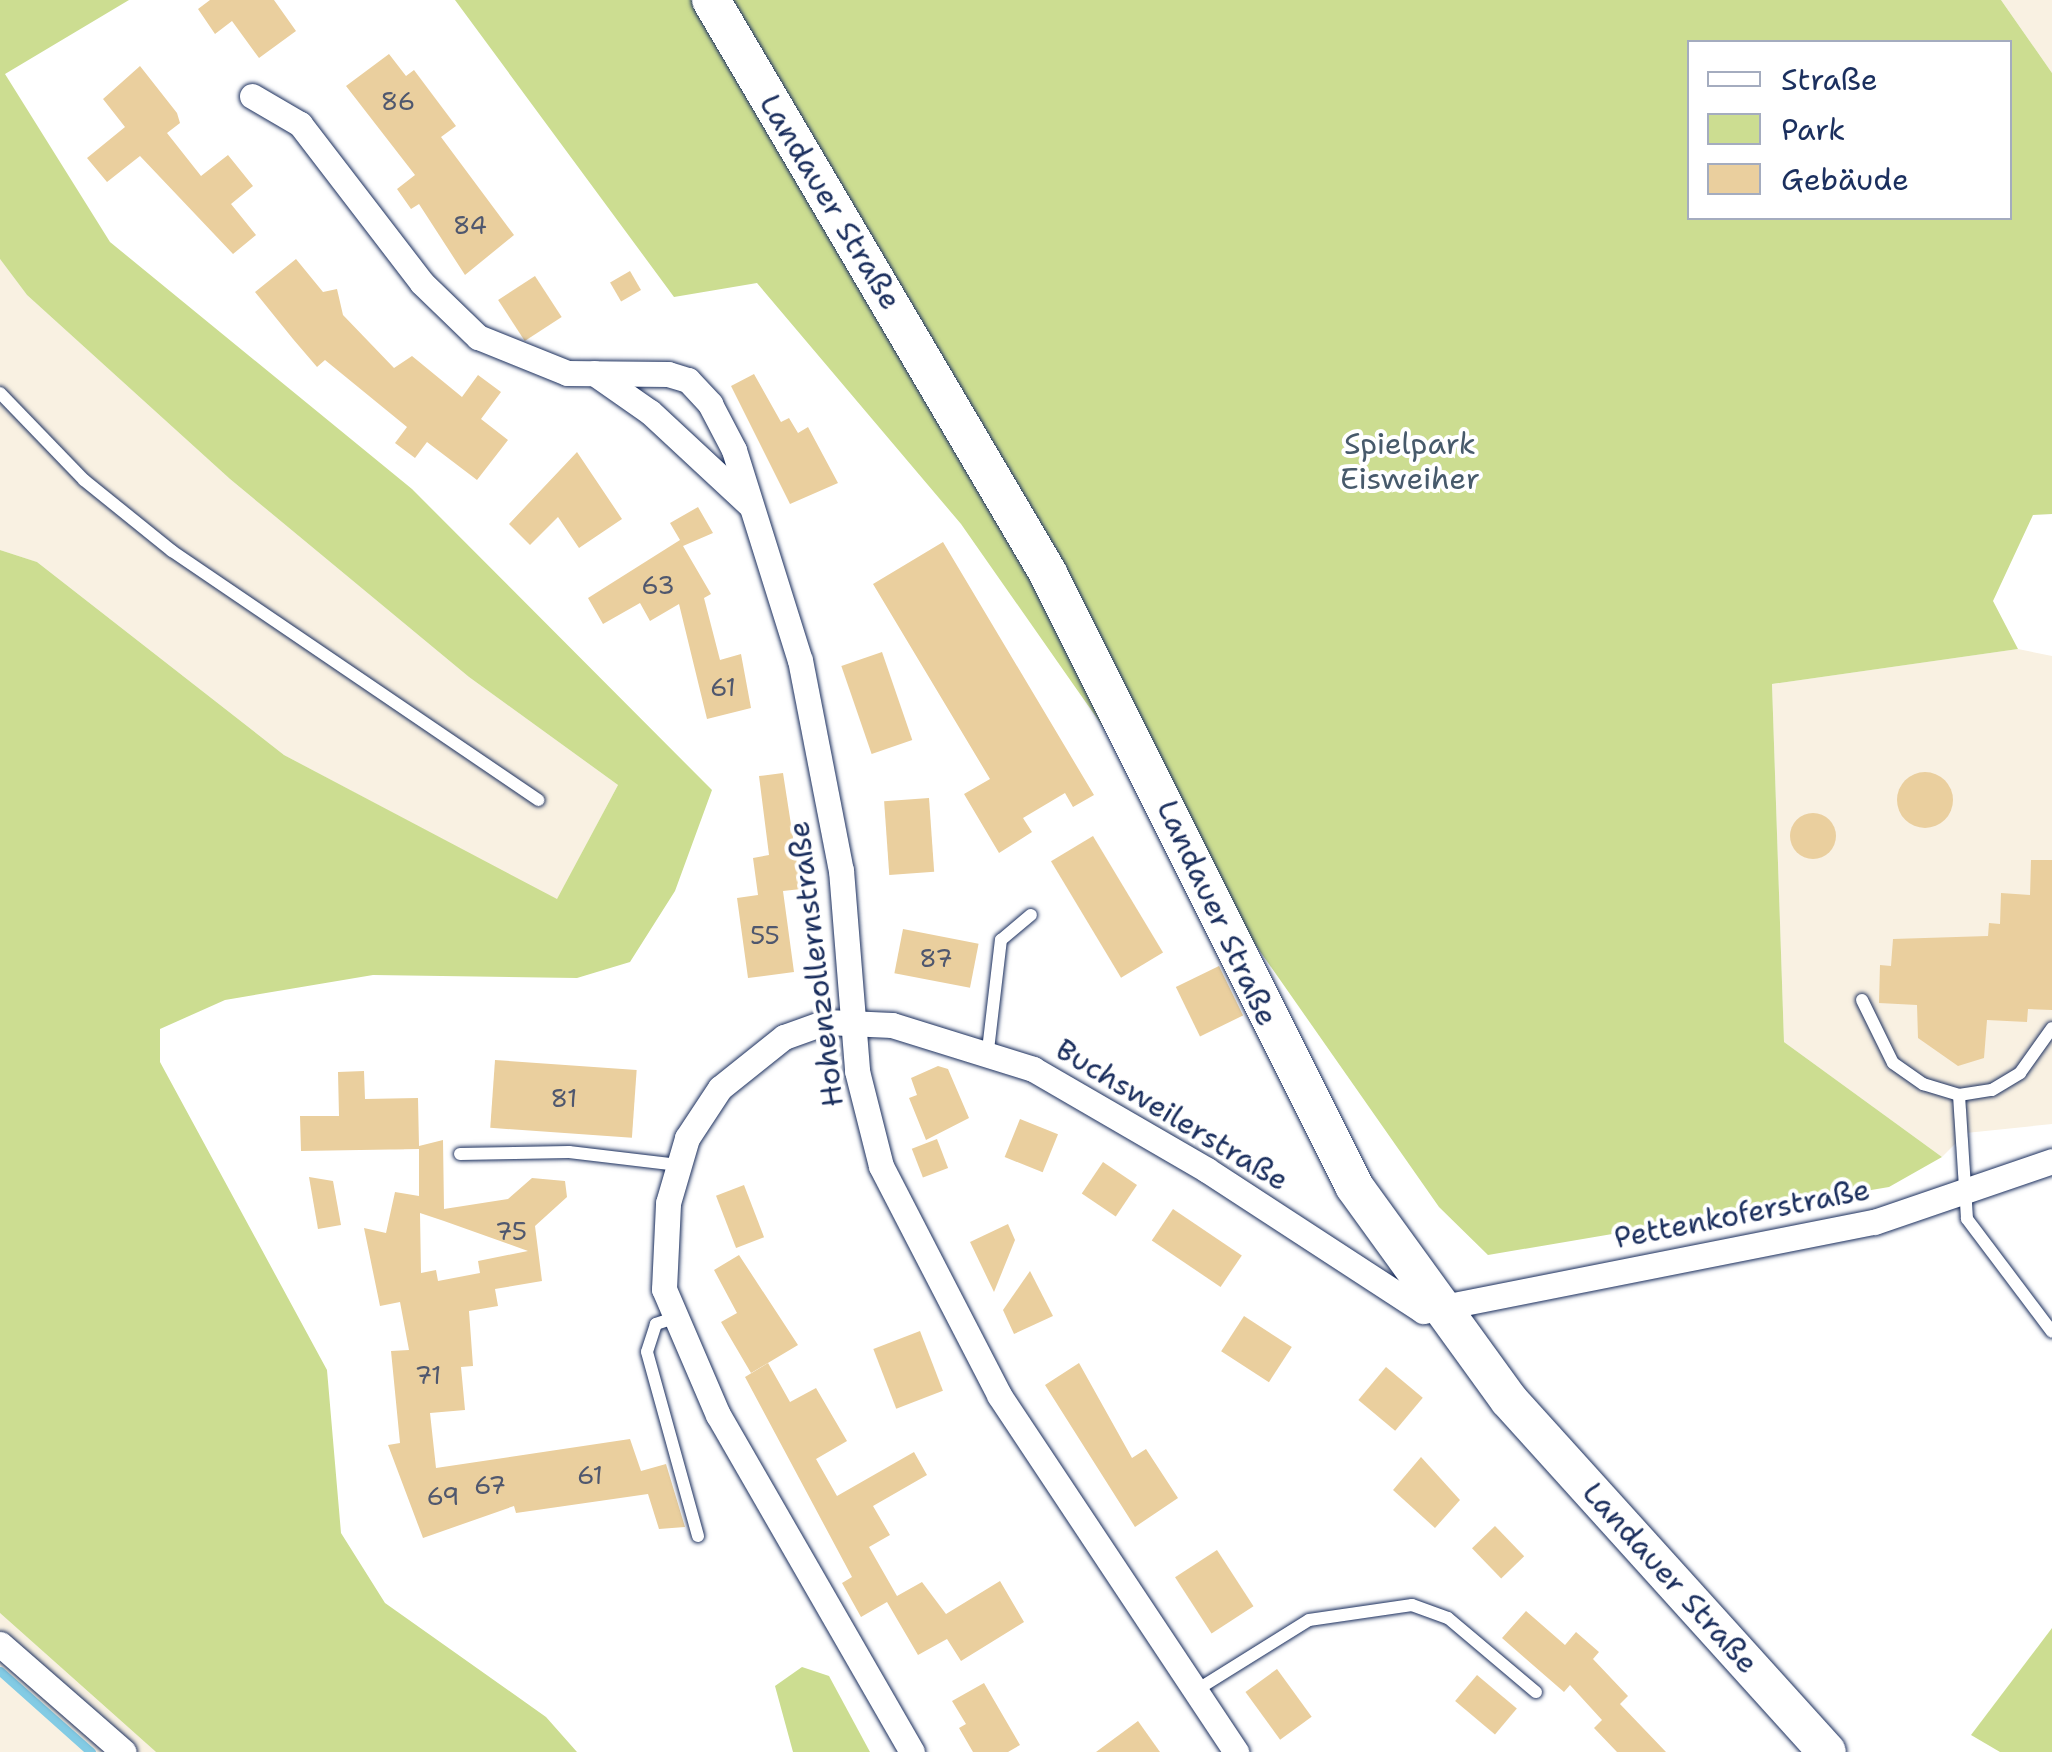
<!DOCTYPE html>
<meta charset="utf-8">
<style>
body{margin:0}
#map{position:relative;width:2052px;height:1752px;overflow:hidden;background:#fff;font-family:"Shantell Sans",sans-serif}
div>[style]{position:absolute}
.built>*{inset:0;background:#f9f1e2}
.green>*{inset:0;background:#ccdd91}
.stream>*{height:9px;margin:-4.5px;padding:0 4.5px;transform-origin:4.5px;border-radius:4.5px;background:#83cbe4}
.building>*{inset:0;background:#eacf9e;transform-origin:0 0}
.round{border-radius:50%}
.roads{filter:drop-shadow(0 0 2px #1b2f5e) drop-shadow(0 0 2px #1b2f5e)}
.service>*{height:12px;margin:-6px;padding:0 6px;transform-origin:6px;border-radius:6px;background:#fff}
.minor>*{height:25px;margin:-12.5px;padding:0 12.5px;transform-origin:12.5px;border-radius:12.5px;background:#fff}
.secondary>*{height:38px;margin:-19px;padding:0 19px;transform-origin:19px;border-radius:19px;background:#fff}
span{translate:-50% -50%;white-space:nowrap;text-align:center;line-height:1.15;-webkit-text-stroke:8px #fff;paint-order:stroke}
.number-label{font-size:25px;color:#4f576e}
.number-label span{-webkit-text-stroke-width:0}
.street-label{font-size:30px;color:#1b2f5e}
.park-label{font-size:30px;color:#475a6b}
.legend{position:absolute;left:1687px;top:40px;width:325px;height:180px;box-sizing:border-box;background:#fff;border:2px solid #a4acbf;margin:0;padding:12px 18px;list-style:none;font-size:30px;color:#1b2f5e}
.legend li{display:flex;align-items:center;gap:20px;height:50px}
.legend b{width:50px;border:2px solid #a4acbf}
</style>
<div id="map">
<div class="built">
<div style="clip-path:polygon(2001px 0,2052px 0,2052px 73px)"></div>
<div style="clip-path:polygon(0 259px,27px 295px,230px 479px,469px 677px,618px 785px,557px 900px,284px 755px,37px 562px,0 550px)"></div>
<div style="clip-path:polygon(2018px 649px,2052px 656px,2052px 1124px,1966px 1133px,1942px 1157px,1784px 1042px,1772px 684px)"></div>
<div style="clip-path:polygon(0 1613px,156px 1752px,0 1752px)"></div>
</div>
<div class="green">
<div style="clip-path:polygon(0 0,129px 0,5px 74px,110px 242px,412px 489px,712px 790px,675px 891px,630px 962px,577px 978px,373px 975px,225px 1000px,160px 1029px,160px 1062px,327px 1370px,341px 1533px,385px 1603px,546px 1717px,577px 1752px,156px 1752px,0 1613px,0 550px,37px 562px,284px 755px,557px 899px,618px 785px,469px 677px,230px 479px,27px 295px,0 259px)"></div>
<div style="clip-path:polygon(evenodd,455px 0,2001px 0,2052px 73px,2052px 514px,2033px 515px,1993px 601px,2018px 649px,1772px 684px,1784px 1042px,1942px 1157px,1889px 1187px,1488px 1255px,1439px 1207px,961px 524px,757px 283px,674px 297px,455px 0,1690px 42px,2010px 42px,2010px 218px,1690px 218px,1690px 42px)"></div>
<div style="clip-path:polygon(2052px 1628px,2052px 1752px,2000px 1752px,1971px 1735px)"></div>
<div style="clip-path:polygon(802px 1667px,829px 1676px,870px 1752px,793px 1752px,775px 1686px)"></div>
</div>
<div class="stream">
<div style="left:0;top:1671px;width:122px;rotate:41.7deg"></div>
</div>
<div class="building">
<div style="clip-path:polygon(210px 0,274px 0,296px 31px,259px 58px,232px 21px,215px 34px,198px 9px)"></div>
<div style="clip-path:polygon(389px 54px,406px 76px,414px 70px,456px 126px,441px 137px,514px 235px,465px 275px,419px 204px,411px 209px,397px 189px,415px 175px,346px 86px)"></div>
<div style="clip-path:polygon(140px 66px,177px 113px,180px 123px,167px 133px,201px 176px,228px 155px,253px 186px,231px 204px,256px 235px,233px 254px,140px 156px,107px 182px,87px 158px,125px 127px,103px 99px)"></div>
<div style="clip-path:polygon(296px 259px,323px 292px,337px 289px,343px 315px,394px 368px,412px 356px,462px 397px,478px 375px,501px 392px,481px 419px,508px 440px,477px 480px,427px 442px,415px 458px,395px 443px,407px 427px,325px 360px,317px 367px,293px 339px,255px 292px)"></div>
<div style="left:630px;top:271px;width:22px;height:23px;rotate:60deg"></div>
<div style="left:535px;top:276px;width:49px;height:44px;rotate:57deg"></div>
<div style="clip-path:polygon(754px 374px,781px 422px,789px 418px,798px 433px,808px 427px,838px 483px,790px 504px,731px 386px)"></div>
<div style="clip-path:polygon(577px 452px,622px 519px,579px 548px,558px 517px,530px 545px,509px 524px)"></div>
<div style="clip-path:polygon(698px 507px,713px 533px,683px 546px,711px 594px,704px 598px,720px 660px,741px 654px,751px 708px,707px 719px,679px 604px,650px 621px,640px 603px,603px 624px,588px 598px,680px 540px,670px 523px)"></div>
<div style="clip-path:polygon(943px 542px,1094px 795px,1073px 807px,1065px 793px,1023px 818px,1032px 832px,999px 853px,964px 794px,990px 779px,873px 584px)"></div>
<div style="left:882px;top:652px;width:93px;height:43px;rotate:71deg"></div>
<div class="round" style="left:1897px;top:772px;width:56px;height:56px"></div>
<div style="clip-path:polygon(783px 773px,801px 889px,783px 891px,794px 972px,748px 978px,737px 898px,758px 895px,753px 858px,769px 855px,759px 776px)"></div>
<div style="left:929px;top:798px;width:74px;height:45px;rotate:86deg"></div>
<div class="round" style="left:1790px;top:813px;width:46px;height:46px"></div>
<div style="left:1093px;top:836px;width:136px;height:49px;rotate:59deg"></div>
<div style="clip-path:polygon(2031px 860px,2052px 860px,2052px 1010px,2028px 1009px,2027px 1022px,1987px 1020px,1984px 1058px,1958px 1066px,1918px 1038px,1917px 1005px,1879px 1003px,1880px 965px,1891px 966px,1893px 939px,1988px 936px,1989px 923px,2000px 924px,2001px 893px,2030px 895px)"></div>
<div style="left:903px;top:929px;width:77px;height:45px;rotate:11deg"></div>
<div style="left:1219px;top:966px;width:55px;height:48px;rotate:64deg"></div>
<div style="left:495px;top:1060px;width:142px;height:68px;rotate:4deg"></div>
<div style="clip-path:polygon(938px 1066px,948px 1069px,969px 1118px,926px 1140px,909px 1098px,917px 1095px,911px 1078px)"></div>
<div style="clip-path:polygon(evenodd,364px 1071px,365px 1099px,418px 1098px,419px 1146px,443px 1140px,444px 1209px,508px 1199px,532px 1178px,565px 1181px,567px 1197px,535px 1226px,542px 1281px,495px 1289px,498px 1306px,469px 1311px,473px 1366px,461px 1367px,465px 1410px,430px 1413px,436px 1468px,630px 1439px,641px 1471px,666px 1464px,685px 1527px,659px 1529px,648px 1494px,516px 1513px,514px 1506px,423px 1538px,388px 1445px,400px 1443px,391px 1351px,409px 1350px,400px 1302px,380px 1306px,364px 1228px,386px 1233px,395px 1192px,419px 1196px,419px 1149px,301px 1151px,300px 1116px,339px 1116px,338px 1072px,364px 1071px,420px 1213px,444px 1221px,528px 1251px,478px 1261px,480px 1273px,438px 1281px,436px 1270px,421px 1273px,420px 1213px)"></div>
<div style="left:1020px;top:1119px;width:41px;height:41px;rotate:22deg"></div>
<div style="left:937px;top:1139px;width:31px;height:27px;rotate:69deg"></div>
<div style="left:1103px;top:1162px;width:41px;height:38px;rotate:34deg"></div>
<div style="clip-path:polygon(309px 1177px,333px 1181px,341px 1225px,318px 1229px)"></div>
<div style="left:744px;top:1185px;width:56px;height:30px;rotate:69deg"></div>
<div style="left:1173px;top:1209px;width:83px;height:38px;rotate:34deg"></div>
<div style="clip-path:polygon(1008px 1224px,1015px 1240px,994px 1292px,970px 1242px)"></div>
<div style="clip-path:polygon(739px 1255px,798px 1345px,751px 1373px,721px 1322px,737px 1313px,714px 1270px)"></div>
<div style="clip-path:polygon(1030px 1271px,1053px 1316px,1014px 1334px,1003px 1310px)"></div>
<div style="left:1244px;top:1316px;width:57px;height:42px;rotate:33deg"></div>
<div style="left:920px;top:1331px;width:64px;height:50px;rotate:69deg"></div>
<div style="clip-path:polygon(768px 1363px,790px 1402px,816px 1388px,847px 1441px,816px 1459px,837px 1496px,914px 1452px,927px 1475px,873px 1506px,890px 1535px,869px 1547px,897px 1596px,922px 1582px,946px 1614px,1000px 1581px,1024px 1622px,961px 1661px,947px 1639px,918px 1655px,887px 1602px,861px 1617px,842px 1583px,852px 1577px,745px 1377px)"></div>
<div style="clip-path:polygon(1079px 1363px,1132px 1458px,1146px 1449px,1178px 1498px,1135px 1527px,1045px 1385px)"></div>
<div style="left:1386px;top:1367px;width:48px;height:43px;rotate:40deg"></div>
<div style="clip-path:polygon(1421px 1457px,1460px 1500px,1435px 1528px,1393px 1490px)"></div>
<div style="left:1495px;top:1526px;width:42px;height:32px;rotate:46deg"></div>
<div style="left:1217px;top:1550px;width:67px;height:50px;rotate:57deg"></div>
<div style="clip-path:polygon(1526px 1611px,1565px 1645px,1576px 1632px,1599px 1652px,1593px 1659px,1628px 1696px,1620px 1704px,1666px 1752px,1617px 1752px,1594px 1728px,1602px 1720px,1570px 1685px,1564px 1692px,1502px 1638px)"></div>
<div style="left:1277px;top:1669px;width:59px;height:39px;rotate:54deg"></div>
<div style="left:1477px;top:1675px;width:52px;height:34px;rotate:40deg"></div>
<div style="clip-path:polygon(984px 1683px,1020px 1745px,1008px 1752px,973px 1752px,959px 1728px,966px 1724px,952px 1701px)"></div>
<div style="clip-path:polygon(1138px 1721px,1160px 1752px,1096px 1752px)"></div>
</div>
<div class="roads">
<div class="service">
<div style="left:0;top:393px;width:121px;rotate:46deg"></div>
<div style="left:84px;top:480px;width:113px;rotate:38.9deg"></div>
<div style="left:172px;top:551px;width:443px;rotate:34.2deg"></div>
<div style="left:1862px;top:1000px;width:70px;rotate:63.8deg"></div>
<div style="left:1893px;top:1063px;width:37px;rotate:35deg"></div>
<div style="left:1923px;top:1084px;width:38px;rotate:17deg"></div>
<div style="left:1959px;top:1095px;width:33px;rotate:-9deg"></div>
<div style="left:1992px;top:1090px;width:33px;rotate:-31deg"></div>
<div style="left:2020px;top:1073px;width:55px;rotate:-54.6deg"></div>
<div style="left:988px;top:1050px;width:111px;rotate:-83.3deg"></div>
<div style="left:1001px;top:940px;width:39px;rotate:-40deg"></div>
<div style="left:1959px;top:1095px;width:124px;rotate:86.3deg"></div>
<div style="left:1967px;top:1219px;width:141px;rotate:53deg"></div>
<div style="left:460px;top:1154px;width:109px;rotate:-1.1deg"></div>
<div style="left:569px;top:1152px;width:110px;rotate:6.8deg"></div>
<div style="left:671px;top:1319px;width:16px;rotate:162deg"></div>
<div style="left:656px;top:1324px;width:29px;rotate:108deg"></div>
<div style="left:647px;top:1352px;width:191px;rotate:74.5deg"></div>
<div style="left:1195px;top:1691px;width:134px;rotate:-31.9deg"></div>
<div style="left:1309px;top:1620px;width:104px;rotate:-8.3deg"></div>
<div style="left:1412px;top:1605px;width:38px;rotate:20deg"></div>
<div style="left:1448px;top:1618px;width:115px;rotate:40.1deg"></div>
</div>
<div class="minor">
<div style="left:252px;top:96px;width:56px;rotate:30.3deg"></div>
<div style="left:300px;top:124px;width:200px;rotate:52.5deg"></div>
<div style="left:422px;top:283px;width:78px;rotate:44deg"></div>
<div style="left:478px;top:337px;width:96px;rotate:22deg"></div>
<div style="left:567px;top:373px;width:101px;rotate:0.6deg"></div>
<div style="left:668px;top:374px;width:21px;rotate:17deg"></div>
<div style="left:688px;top:380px;width:33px;rotate:47deg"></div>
<div style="left:710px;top:404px;width:52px;rotate:62.4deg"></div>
<div style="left:734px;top:450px;width:220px;rotate:72.6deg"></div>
<div style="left:800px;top:660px;width:214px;rotate:79deg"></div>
<div style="left:841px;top:870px;width:202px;rotate:85.4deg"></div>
<div style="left:857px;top:1071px;width:98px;rotate:75.8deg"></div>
<div style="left:881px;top:1166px;width:258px;rotate:62.7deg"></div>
<div style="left:999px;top:1395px;width:429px;rotate:56.4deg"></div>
<div style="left:594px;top:373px;width:68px;rotate:34.9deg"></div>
<div style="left:650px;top:412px;width:137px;rotate:42.9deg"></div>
<div style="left:0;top:1644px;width:164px;rotate:41.1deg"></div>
<div style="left:912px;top:1752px;width:389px;rotate:-119.9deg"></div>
<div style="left:718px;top:1415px;width:137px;rotate:-113.2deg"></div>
<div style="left:664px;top:1289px;width:86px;rotate:-87.3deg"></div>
<div style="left:668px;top:1203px;width:68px;rotate:-73.7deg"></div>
<div style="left:687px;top:1138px;width:60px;rotate:-56.6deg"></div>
<div style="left:720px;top:1088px;width:82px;rotate:-38.6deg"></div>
<div style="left:784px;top:1037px;width:45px;rotate:-19.7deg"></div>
<div style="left:826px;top:1022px;width:66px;rotate:2.6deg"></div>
<div style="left:892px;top:1025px;width:148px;rotate:17.3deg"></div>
<div style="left:1033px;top:1069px;width:201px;rotate:30.1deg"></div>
<div style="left:1207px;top:1170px;width:258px;rotate:33.1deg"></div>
<div style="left:1423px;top:1311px;width:460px;rotate:-11.2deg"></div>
<div style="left:1874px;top:1222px;width:188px;rotate:-18.9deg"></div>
</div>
<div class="secondary">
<div style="left:711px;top:0;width:665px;rotate:59.54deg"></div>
<div style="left:1048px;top:573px;width:685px;rotate:63.47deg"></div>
<div style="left:1354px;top:1186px;width:264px;rotate:54.1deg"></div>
<div style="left:1509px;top:1400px;width:474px;rotate:47.9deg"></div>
</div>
</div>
<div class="number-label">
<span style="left:398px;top:101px">86</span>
<span style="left:470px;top:225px">84</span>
<span style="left:658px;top:585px">63</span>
<span style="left:723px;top:687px">61</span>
<span style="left:765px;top:935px">55</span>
<span style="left:936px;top:958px">87</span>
<span style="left:564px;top:1098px">81</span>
<span style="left:511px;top:1231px">75</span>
<span style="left:428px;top:1375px">71</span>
<span style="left:590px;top:1475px">61</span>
<span style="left:490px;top:1485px">67</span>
<span style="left:443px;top:1496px">69</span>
</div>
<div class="street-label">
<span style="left:830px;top:202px;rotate:59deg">Landauer Straße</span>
<span style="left:1217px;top:913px;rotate:65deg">Landauer Straße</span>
<span style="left:816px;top:964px;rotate:-97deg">Hohenzollernstraße</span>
<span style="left:1172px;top:1115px;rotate:31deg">Buchsweilerstraße</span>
<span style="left:1742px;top:1214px;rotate:-11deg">Pettenkoferstraße</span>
<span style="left:1670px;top:1578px;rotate:48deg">Landauer Straße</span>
</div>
<div class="park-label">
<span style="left:1410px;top:461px">Spielpark<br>Eisweiher</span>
</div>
<ul class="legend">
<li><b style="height:12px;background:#fff"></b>Straße</li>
<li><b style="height:28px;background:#ccdd91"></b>Park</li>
<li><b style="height:28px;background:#eacf9e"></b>Gebäude</li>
</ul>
</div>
